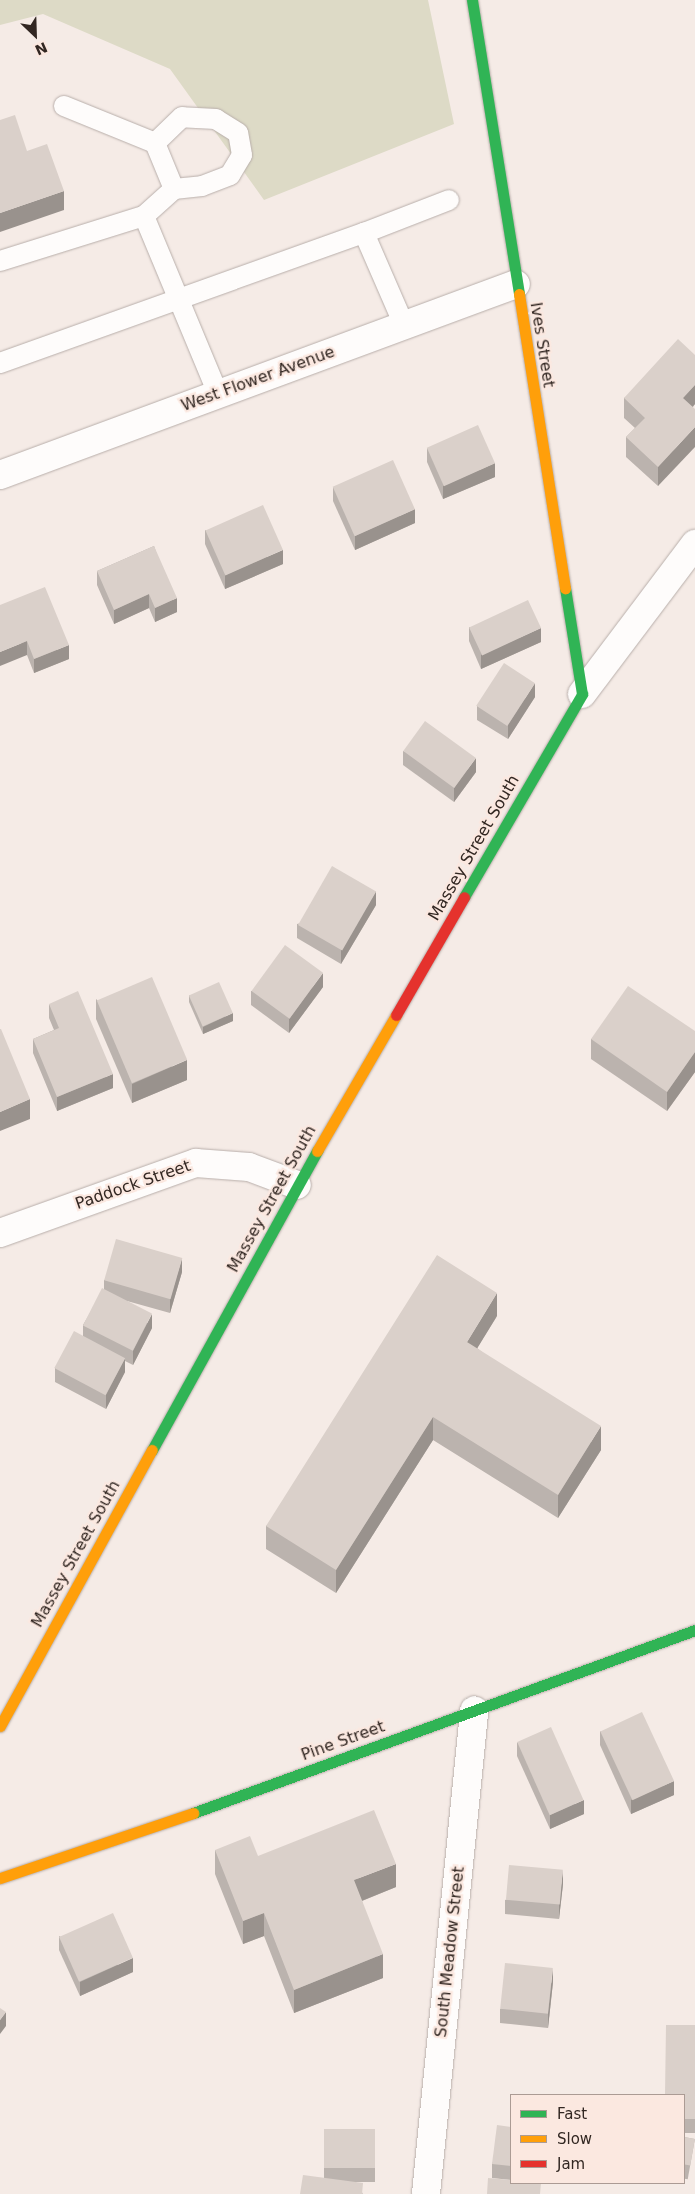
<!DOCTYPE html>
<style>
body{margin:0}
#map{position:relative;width:695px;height:2194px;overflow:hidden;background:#f5ebe6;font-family:"DejaVu Sans",sans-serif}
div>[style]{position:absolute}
.green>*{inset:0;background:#dddac6}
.roads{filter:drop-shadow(0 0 1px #b8aeaa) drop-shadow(0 0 1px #b8aeaa)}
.lane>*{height:20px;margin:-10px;padding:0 10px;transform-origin:10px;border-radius:10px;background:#fefcfb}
.street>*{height:28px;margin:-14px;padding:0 14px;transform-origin:14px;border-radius:14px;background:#fefcfb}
.fast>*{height:11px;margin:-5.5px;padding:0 5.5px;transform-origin:5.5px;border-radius:5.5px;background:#30b455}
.slow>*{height:11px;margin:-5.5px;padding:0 5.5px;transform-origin:5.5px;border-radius:5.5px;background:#ff9f0a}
.jam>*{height:11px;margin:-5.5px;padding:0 5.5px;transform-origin:5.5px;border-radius:5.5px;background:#e5322d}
.wall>*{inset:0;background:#bbb3ae;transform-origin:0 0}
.shaded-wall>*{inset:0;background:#99928d}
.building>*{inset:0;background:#dad0ca;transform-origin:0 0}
span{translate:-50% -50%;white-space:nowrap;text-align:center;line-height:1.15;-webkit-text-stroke:4.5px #fbe8e0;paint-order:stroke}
.street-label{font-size:16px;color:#322722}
.legend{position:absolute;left:510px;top:2094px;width:175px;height:90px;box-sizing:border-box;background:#fbe8e0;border:1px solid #ab9b94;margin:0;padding:6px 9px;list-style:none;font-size:15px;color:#322722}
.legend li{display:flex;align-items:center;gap:10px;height:25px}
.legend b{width:25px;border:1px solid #ab9b94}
.north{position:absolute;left:10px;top:10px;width:50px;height:50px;-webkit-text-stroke:4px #fbe8e0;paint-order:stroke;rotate:156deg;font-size:14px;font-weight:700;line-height:20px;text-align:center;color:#322722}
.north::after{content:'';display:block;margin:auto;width:18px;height:22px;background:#322722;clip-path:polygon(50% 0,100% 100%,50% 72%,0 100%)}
</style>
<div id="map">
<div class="green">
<div style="clip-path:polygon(0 0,428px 0,454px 124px,264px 200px,170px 69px,43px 14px,0 25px)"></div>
</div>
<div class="roads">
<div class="lane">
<div style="left:64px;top:106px;width:98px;rotate:22.1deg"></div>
<div style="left:144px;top:216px;width:40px;rotate:-42deg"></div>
<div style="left:174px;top:189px;width:28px;rotate:-6deg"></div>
<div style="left:202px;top:186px;width:30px;rotate:-21deg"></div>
<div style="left:230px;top:175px;width:23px;rotate:-59deg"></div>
<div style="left:242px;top:155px;width:22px;rotate:-100deg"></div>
<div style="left:238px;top:133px;width:26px;rotate:-148deg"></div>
<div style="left:216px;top:119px;width:34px;rotate:-177deg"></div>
<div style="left:182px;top:117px;width:37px;rotate:136deg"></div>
<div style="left:155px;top:143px;width:50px;rotate:67.6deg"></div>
<div style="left:364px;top:233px;width:91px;rotate:-21.2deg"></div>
<div style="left:0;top:261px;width:151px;rotate:-17.4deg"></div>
<div style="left:144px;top:216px;width:193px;rotate:67.4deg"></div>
<div style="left:0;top:363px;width:387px;rotate:-19.7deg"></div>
<div style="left:364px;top:233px;width:100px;rotate:66.5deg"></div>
</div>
<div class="street">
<div style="left:0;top:475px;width:550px;rotate:-20.31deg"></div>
<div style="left:582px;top:694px;width:188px;rotate:-53deg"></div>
<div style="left:0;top:1233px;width:208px;rotate:-19.7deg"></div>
<div style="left:196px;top:1163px;width:53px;rotate:4.3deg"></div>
<div style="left:249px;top:1167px;width:51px;rotate:20.6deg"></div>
<div style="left:426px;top:2194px;width:486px;rotate:-84.3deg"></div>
</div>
<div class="fast">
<div style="left:472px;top:0;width:298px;rotate:80.9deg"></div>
<div style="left:464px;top:897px;width:235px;rotate:-59.8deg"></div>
<div style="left:582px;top:694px;width:107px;rotate:-99.1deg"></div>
<div style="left:152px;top:1450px;width:342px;rotate:-61.1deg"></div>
<div style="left:193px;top:1813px;width:534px;rotate:-20.03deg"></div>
</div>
<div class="slow">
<div style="left:519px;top:294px;width:298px;rotate:81.1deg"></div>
<div style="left:317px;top:1151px;width:157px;rotate:-59.8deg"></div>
<div style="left:0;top:1726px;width:315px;rotate:-61.2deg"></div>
<div style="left:0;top:1878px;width:204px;rotate:-18.6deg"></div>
</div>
<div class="jam">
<div style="left:396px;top:1015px;width:136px;rotate:-60deg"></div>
</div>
</div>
<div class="wall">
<div style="clip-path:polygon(695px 355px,695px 404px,693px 407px,658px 486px,626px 457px,626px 437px,635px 428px,624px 418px,624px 398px)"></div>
<div style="clip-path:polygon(427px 448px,495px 477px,443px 499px,427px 462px)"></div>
<div style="clip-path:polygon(333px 487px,415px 523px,355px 550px,333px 501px)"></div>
<div style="clip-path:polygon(205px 530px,283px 564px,225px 589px,205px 544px)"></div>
<div style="clip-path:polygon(154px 546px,177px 612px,155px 622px,149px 608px,114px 624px,97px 585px,97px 571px)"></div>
<div style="clip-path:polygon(0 605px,69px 659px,34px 673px,27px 655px)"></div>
<div style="clip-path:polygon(469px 627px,541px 642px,481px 669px,469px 641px)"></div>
<div style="clip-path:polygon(535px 697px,508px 739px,477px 720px,477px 706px)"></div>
<div style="clip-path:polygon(403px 751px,476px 772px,454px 802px,403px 765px)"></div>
<div style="clip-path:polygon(376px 905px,341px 964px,297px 938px,297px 924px)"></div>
<div style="clip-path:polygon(323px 987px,289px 1033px,251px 1005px,251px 991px)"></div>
<div style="clip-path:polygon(189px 995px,233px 1021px,203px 1034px,189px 1002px)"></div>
<div style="clip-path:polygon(96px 999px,187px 1080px,132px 1103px,96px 1019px)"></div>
<div style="clip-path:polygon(49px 1004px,113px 1088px,57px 1111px,33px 1053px,33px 1039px,54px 1030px,49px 1018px)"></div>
<div style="clip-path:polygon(695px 1031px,695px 1072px,667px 1111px,591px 1059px,591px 1039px)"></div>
<div style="clip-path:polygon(182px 1272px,170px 1313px,127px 1301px,152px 1328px,133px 1365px,125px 1361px,125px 1372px,106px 1409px,55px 1382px,55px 1368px,83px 1336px,83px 1325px,104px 1289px,104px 1280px)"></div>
<div style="clip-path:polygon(497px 1316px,477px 1348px,601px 1450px,558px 1518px,433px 1440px,336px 1593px,266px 1549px,266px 1526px)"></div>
<div style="clip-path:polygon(600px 1731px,674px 1795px,631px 1814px,600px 1745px)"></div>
<div style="clip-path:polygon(517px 1742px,584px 1814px,550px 1829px,517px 1756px)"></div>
<div style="clip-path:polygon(215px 1850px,258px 1856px,396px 1887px,362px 1901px,383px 1978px,294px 2013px,264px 1936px,243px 1944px,215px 1874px)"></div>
<div style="clip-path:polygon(563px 1884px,559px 1919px,505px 1914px,505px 1900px)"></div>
<div style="clip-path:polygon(59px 1936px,133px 1972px,80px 1996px,59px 1950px)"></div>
<div style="clip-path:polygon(553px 1982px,548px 2028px,500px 2023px,500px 2009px)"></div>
<div style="clip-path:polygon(695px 2025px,695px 2133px,684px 2133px,684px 2095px)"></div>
<div style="clip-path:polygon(511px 2127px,511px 2180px,492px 2178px,492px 2164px)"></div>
<div style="clip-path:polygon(375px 2129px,375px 2182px,356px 2182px,363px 2194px,324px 2178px,324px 2130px)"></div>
<div style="left:684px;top:2137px;width:11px;height:41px;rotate:10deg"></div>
</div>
<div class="shaded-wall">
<div style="clip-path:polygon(64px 191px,64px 210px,0 232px,0 213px)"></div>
<div style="clip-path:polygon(695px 385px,695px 404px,683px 417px,683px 398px)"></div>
<div style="clip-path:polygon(695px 427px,695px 447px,658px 486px,658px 467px)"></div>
<div style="clip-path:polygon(495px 463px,495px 477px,443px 499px,443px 486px)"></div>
<div style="clip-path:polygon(415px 509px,415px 523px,355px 550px,355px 536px)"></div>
<div style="clip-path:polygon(283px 550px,283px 564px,225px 589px,225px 575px)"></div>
<div style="clip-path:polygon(149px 594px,149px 608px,114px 624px,114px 610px)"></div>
<div style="clip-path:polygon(177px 598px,177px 612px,155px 622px,155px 608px)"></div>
<div style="clip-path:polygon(541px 628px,541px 642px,481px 669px,481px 655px)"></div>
<div style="clip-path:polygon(27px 641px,27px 655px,0 666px,0 652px)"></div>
<div style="clip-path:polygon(69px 645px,69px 659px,34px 673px,34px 659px)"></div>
<div style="clip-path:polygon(535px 683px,535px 697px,508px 739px,508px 725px)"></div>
<div style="clip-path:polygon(476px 758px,476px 772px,454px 802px,454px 788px)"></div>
<div style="clip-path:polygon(376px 891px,376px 905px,341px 964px,341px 950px)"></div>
<div style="clip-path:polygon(323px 973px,323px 987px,289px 1033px,289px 1019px)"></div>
<div style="clip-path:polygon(233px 1013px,233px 1021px,203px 1034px,203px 1027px)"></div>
<div style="clip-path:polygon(695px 1052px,695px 1072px,667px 1111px,667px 1092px)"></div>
<div style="clip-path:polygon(187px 1060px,187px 1080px,132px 1103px,132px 1084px)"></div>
<div style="clip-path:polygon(113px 1074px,113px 1088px,57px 1111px,57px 1097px)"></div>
<div style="clip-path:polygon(30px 1099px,30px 1119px,0 1131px,0 1112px)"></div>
<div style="clip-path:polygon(182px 1258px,182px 1272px,170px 1313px,170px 1299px)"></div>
<div style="clip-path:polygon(497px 1293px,497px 1316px,467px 1365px,467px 1342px)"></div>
<div style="clip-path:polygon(152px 1314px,152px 1328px,133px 1365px,133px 1351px)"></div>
<div style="clip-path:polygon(125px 1358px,125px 1372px,106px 1409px,106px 1395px)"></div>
<div style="clip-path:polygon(433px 1417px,433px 1440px,336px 1593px,336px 1570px)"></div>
<div style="clip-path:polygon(601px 1426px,601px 1450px,558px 1518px,558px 1495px)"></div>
<div style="clip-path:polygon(674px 1781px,674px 1795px,631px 1814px,631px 1800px)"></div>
<div style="clip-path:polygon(584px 1800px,584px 1814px,550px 1829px,550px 1815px)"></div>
<div style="clip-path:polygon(396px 1864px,396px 1887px,354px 1904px,354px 1880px)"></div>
<div style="clip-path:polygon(563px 1870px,563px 1884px,559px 1919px,559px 1905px)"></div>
<div style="clip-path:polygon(264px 1913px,264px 1936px,243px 1944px,243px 1921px)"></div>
<div style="clip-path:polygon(383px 1954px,383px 1978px,294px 2013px,294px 1990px)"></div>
<div style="clip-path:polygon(133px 1958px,133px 1972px,80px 1996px,80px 1982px)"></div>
<div style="clip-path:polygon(553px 1968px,553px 1982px,548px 2028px,548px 2014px)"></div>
<div style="clip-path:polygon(6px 2012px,6px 2026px,0 2034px,0 2020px)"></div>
</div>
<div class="building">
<div style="clip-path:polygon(15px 115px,27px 151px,47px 144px,64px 191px,0 213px,0 120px)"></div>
<div style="clip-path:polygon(678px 339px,695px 355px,695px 385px,683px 398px,695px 409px,695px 427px,658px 467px,626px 437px,645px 418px,624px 398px)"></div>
<div style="left:478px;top:425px;width:42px;height:56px;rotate:66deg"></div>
<div style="left:393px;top:460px;width:54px;height:66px;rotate:66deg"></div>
<div style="left:263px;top:505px;width:49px;height:63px;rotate:66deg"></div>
<div style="clip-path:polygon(154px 546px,177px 598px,155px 608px,149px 594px,114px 610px,97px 571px)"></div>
<div style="clip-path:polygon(45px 587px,69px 645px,34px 659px,27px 641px,0 652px,0 605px)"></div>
<div style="left:528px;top:600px;width:31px;height:65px;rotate:65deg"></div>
<div style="left:504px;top:663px;width:37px;height:51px;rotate:33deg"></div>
<div style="left:425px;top:721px;width:63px;height:37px;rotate:36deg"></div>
<div style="left:332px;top:866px;width:51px;height:68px;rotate:30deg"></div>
<div style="left:285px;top:945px;width:47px;height:57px;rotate:36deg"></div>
<div style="left:152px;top:977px;width:90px;height:60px;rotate:67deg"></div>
<div style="left:219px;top:982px;width:34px;height:33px;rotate:66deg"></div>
<div style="clip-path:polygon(628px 986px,695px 1031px,695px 1052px,667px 1092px,591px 1039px)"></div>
<div style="clip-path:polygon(78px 991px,113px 1074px,57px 1097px,33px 1039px,59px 1028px,49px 1004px)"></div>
<div style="clip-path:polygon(0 1029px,1px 1029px,30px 1099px,0 1112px)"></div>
<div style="left:116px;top:1239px;width:69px;height:43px;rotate:16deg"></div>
<div style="clip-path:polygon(437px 1255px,497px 1293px,467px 1342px,601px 1426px,558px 1495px,433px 1417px,336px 1570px,266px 1526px)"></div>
<div style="left:102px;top:1288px;width:56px;height:42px;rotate:27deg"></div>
<div style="left:74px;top:1331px;width:58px;height:42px;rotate:28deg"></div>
<div style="left:642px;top:1712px;width:76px;height:46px;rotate:65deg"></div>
<div style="left:551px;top:1727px;width:80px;height:37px;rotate:66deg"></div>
<div style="clip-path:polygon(374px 1810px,396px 1864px,354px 1880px,383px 1954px,294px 1990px,264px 1913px,243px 1921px,215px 1850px,250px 1836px,258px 1856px)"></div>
<div style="left:509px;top:1865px;width:54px;height:35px;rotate:5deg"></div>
<div style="left:113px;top:1913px;width:49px;height:59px;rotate:66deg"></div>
<div style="left:505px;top:1963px;width:48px;height:46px;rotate:6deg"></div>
<div style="clip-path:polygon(0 2008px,6px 2012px,0 2020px)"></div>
<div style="clip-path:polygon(666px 2025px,695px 2025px,695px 2119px,684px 2119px,684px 2095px,665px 2095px)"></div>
<div style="clip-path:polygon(497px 2125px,511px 2127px,511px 2166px,492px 2164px)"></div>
<div style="left:375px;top:2129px;width:39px;height:51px;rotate:90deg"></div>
<div style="left:684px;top:2137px;width:11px;height:27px;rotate:10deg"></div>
<div style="clip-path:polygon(303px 2175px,363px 2183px,362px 2194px,300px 2194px)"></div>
<div style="clip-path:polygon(488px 2178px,511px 2180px,511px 2183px,541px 2183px,540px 2194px,487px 2194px)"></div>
</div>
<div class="street-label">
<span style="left:542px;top:345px;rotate:81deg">Ives Street</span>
<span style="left:258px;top:379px;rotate:-20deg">West Flower Avenue</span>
<span style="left:474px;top:848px;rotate:-60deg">Massey Street South</span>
<span style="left:133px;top:1185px;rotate:-19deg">Paddock Street</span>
<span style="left:272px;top:1199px;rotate:-61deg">Massey Street South</span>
<span style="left:76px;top:1554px;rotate:-61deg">Massey Street South</span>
<span style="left:343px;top:1741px;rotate:-20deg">Pine Street</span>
<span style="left:450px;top:1952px;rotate:-84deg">South Meadow Street</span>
</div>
<ul class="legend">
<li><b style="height:6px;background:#30b455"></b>Fast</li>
<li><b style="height:6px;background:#ff9f0a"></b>Slow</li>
<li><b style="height:6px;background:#e5322d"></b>Jam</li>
</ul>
<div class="north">N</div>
</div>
